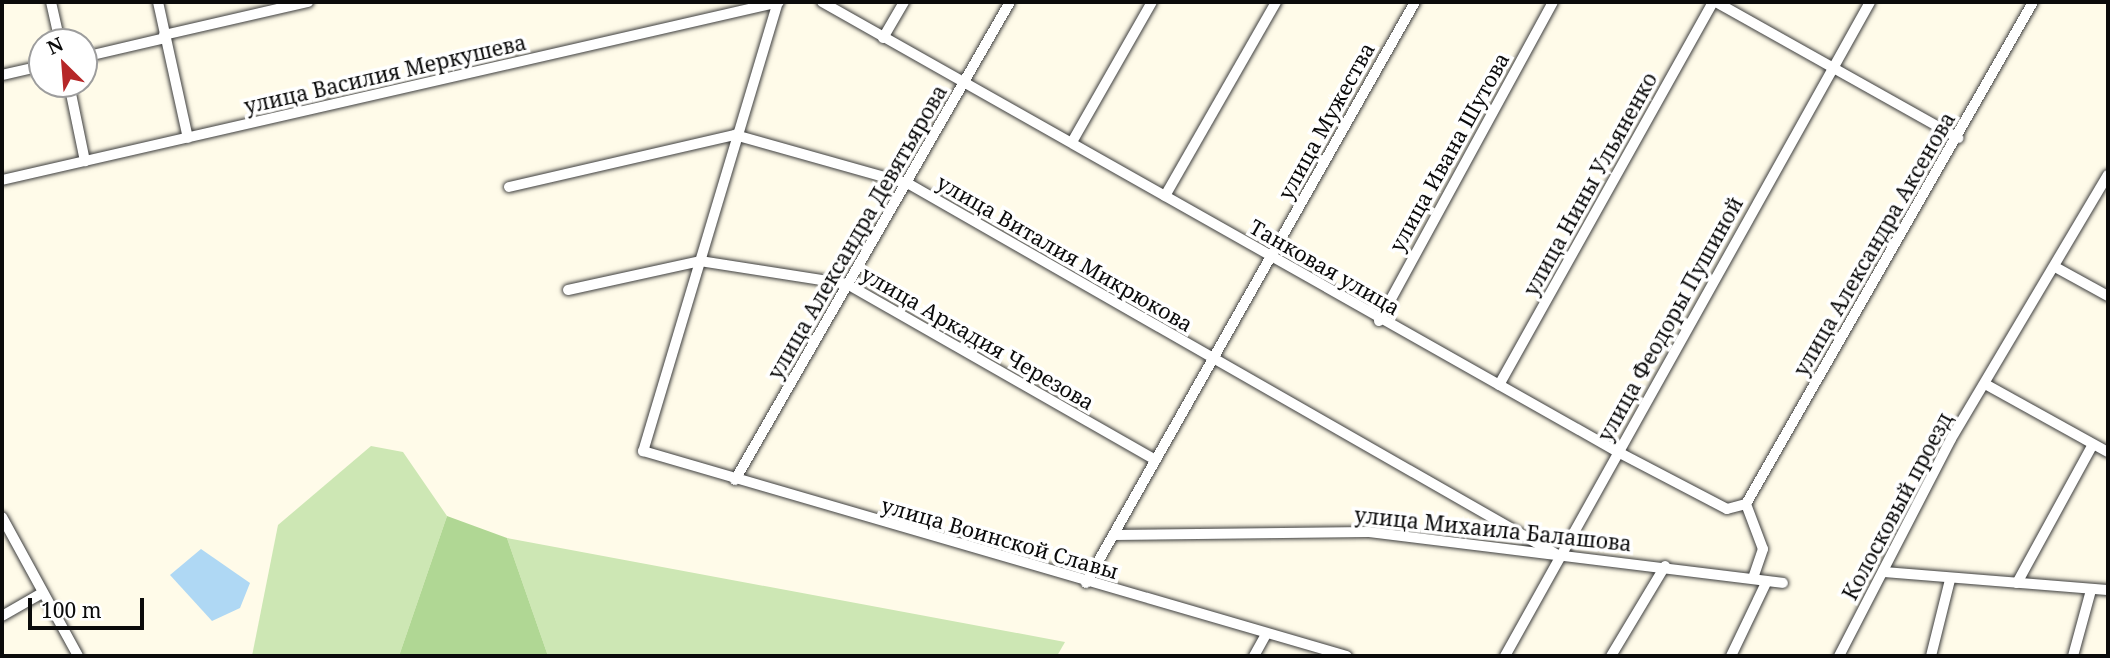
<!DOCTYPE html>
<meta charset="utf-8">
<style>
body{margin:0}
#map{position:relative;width:2110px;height:658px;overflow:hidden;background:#fffbe9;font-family:"Noto Serif",serif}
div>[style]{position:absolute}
.green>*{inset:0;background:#cde7b4}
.forest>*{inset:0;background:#b0d794}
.water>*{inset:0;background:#afd8f4}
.roads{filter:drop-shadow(0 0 2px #3e3e3e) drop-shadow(0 0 2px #3e3e3e)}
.minor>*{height:10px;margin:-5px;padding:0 5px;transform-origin:5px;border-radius:5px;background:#fff}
span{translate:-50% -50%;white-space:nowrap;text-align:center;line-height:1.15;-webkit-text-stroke:7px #fff;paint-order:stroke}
.street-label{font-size:21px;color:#0b0b0b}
.frame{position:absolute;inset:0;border:4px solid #0b0b0b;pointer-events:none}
.north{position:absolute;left:28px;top:28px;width:70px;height:70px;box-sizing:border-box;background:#fff;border:2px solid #9d9d9d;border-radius:50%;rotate:335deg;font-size:19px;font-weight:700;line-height:28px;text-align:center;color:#0b0b0b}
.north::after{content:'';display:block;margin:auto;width:24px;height:32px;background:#b62728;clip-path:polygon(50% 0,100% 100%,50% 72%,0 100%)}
.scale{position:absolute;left:28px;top:598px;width:116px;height:32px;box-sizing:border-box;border:4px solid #0b0b0b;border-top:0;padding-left:9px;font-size:21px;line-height:24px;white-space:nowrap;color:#0b0b0b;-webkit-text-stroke:5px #fff;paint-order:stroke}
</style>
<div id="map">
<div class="green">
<div style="clip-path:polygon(371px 446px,403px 452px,447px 516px,399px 656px,252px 656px,278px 525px)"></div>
<div style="clip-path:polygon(507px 538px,1065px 642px,1057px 656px,548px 656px)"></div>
</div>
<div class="forest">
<div style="clip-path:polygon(447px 516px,507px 538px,548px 656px,399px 656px)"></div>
</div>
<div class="water">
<div style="clip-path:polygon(201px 549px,250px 583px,240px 608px,212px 621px,170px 575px)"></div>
</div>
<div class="roads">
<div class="minor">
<div style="left:51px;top:2px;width:41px;rotate:77.3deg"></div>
<div style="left:158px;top:2px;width:139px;rotate:77.6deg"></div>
<div style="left:822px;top:2px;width:914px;rotate:29.48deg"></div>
<div style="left:1618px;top:452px;width:123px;rotate:27.6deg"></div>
<div style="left:1727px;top:509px;width:20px;rotate:-15deg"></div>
<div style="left:1746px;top:504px;width:48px;rotate:69.3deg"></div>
<div style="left:1763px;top:549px;width:31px;rotate:109deg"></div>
<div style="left:1716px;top:2px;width:278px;rotate:29.3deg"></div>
<div style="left:777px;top:5px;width:466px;rotate:106.7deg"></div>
<div style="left:643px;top:451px;width:733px;rotate:16.24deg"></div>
<div style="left:164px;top:35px;width:148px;rotate:-12.9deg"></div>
<div style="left:883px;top:38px;width:42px;rotate:-59.7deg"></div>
<div style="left:84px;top:57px;width:83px;rotate:-13.2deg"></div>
<div style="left:2px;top:75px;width:41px;rotate:-12.7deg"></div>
<div style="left:69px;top:84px;width:79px;rotate:78.3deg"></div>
<div style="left:1072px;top:142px;width:161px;rotate:-60.3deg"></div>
<div style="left:2px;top:180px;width:797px;rotate:-12.9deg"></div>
<div style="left:509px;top:187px;width:232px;rotate:-13deg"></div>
<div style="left:735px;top:135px;width:181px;rotate:15.7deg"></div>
<div style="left:909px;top:184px;width:751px;rotate:29.77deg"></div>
<div style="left:1165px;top:196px;width:224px;rotate:-60.2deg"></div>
<div style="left:2057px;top:268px;width:58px;rotate:28.8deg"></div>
<div style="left:568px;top:290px;width:135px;rotate:-12.4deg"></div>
<div style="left:700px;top:261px;width:149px;rotate:8.9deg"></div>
<div style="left:847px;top:284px;width:355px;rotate:29.7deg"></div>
<div style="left:1379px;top:321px;width:363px;rotate:-61.4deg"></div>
<div style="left:1499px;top:385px;width:439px;rotate:-60.8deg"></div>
<div style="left:1987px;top:385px;width:138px;rotate:29deg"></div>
<div style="left:735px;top:480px;width:551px;rotate:-60.09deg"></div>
<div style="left:1746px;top:504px;width:578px;rotate:-60.24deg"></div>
<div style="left:2px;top:517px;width:158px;rotate:61.3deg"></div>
<div style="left:1114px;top:535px;width:254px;rotate:-0.7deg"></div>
<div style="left:1368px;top:532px;width:418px;rotate:7deg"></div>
<div style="left:1883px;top:572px;width:226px;rotate:4.6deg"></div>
<div style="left:1086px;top:583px;width:668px;rotate:-60.48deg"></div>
<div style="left:2017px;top:583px;width:158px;rotate:-61.3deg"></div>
<div style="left:2px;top:616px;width:46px;rotate:-29.9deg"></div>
<div style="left:1254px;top:656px;width:25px;rotate:-61deg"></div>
<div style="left:1505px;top:656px;width:749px;rotate:-60.83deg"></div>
<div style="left:1611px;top:656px;width:105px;rotate:-59deg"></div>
<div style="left:1731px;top:656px;width:81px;rotate:-64.4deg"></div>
<div style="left:1839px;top:656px;width:244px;rotate:-62.7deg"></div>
<div style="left:1951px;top:439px;width:307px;rotate:-59.3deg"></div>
<div style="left:1931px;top:656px;width:78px;rotate:-76deg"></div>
<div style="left:2073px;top:656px;width:68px;rotate:-74.7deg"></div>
</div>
</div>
<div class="street-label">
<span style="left:385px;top:74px;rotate:-13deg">улица Василия Меркушева</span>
<span style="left:1326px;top:121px;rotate:-61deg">улица Мужества</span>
<span style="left:1449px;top:152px;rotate:-61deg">улица Ивана Шутова</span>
<span style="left:1590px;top:184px;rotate:-61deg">улица Нины Ульяненко</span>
<span style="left:857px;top:232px;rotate:-60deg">улица Александра Девятьярова</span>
<span style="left:1874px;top:244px;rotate:-60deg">улица Александра Аксенова</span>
<span style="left:1065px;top:253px;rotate:30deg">улица Виталия Микрюкова</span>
<span style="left:1325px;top:267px;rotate:30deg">Танковая улица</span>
<span style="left:1670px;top:319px;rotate:-61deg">улица Феодоры Пушиной</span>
<span style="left:978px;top:338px;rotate:30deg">улица Аркадия Черезова</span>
<span style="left:1897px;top:506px;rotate:-62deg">Колосковый проезд</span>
<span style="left:1493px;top:529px;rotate:6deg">улица Михаила Балашова</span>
<span style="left:1000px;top:538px;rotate:16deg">улица Воинской Славы</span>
</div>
<div class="frame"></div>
<div class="north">N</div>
<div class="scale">100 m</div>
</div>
